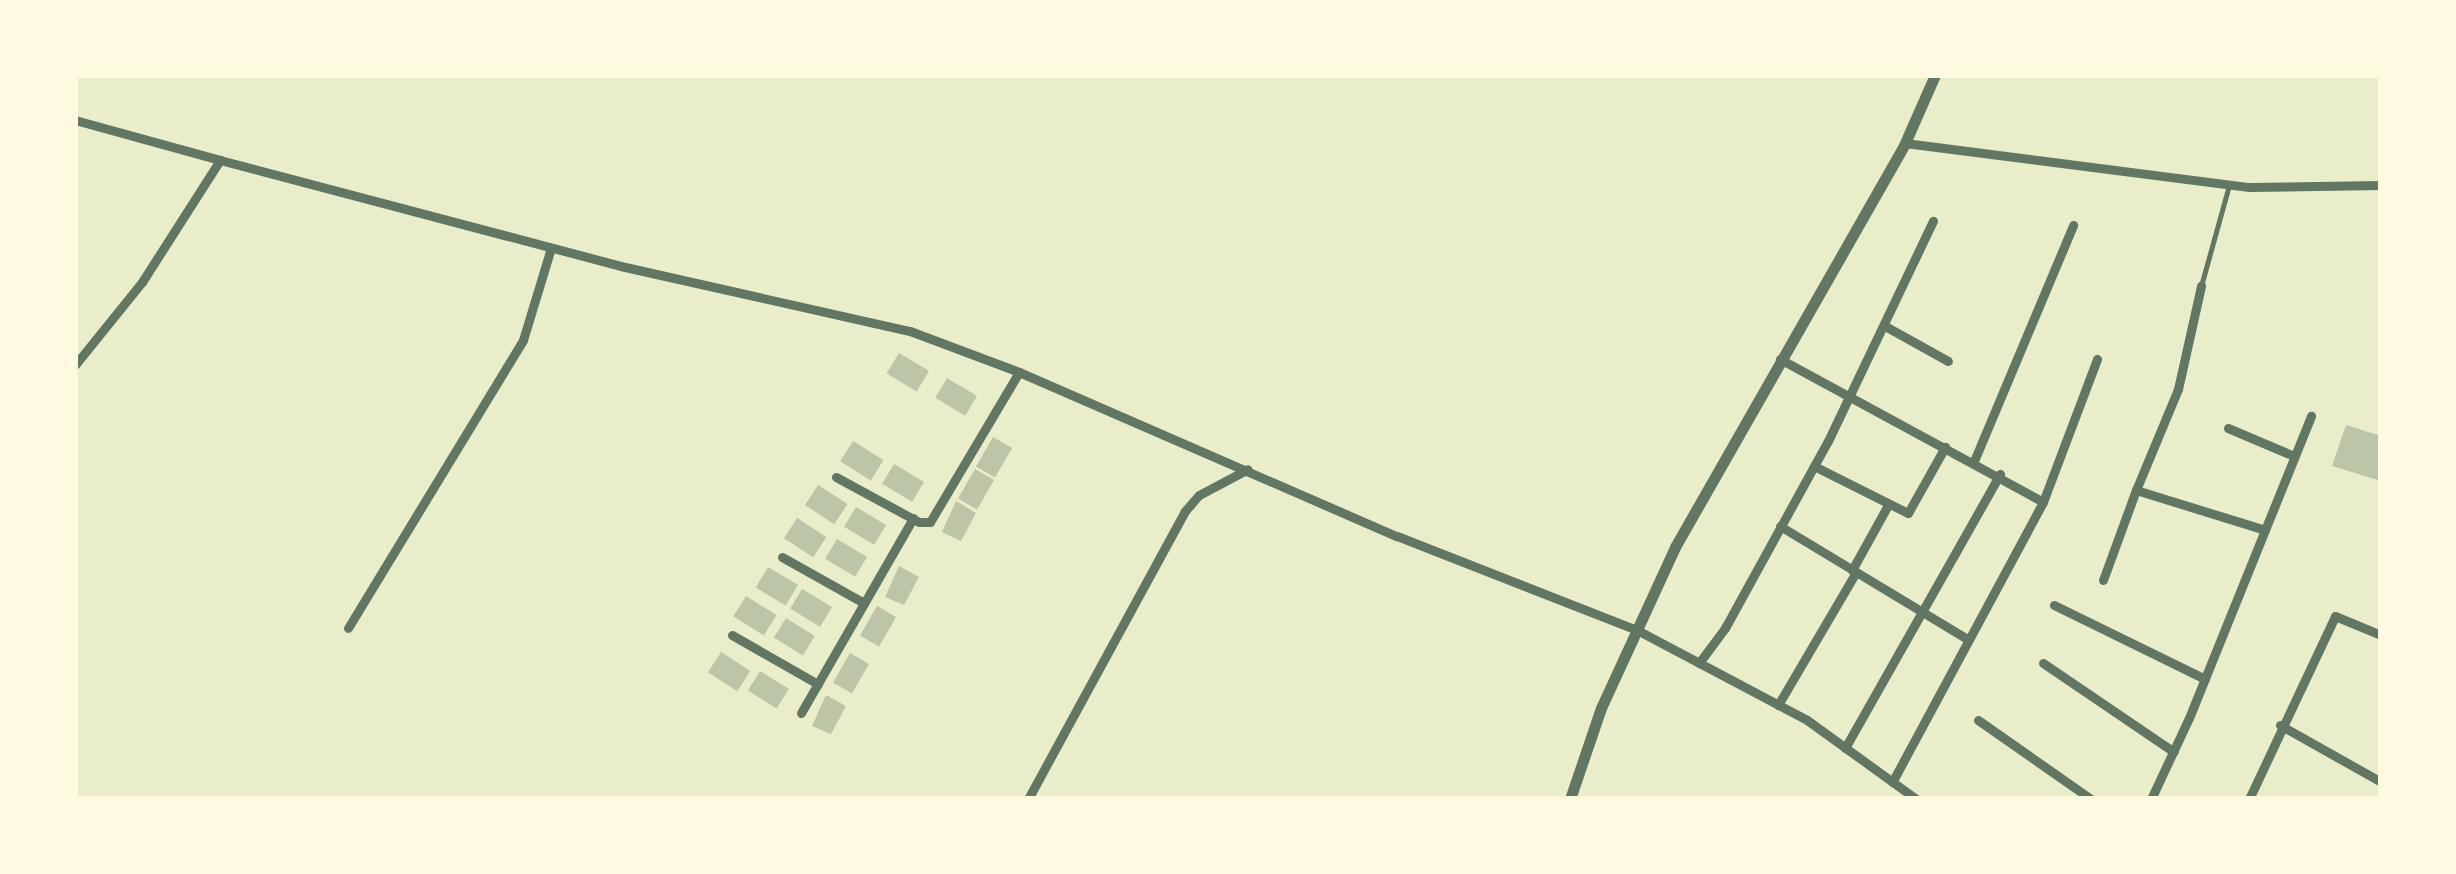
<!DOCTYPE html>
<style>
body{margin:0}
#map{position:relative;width:2456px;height:874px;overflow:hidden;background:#e9edc9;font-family:"Archivo Narrow",sans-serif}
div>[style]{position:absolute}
.building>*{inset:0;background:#bcc5a7;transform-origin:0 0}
.service>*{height:5px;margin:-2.5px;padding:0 2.5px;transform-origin:2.5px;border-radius:2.5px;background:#617663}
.minor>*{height:9px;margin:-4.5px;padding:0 4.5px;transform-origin:4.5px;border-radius:4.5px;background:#617663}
.tertiary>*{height:11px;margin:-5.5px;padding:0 5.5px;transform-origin:5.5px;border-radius:5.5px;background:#617663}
span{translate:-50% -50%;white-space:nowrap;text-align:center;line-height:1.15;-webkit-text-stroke:9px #fefae0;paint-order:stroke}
.frame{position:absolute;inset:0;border:78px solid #fefae0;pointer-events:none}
</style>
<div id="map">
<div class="building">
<div style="left:899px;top:353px;width:35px;height:24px;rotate:31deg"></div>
<div style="left:947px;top:378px;width:35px;height:23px;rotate:31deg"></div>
<div style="clip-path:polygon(2346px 425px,2381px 436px,2381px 481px,2332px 466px)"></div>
<div style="left:993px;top:437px;width:22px;height:34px;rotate:30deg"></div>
<div style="left:853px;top:441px;width:36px;height:24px;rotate:32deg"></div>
<div style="left:894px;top:464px;width:35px;height:23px;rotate:31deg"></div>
<div style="left:975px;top:469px;width:22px;height:34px;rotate:30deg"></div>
<div style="left:818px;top:485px;width:35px;height:24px;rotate:33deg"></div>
<div style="clip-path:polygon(956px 501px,976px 513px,961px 541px,942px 532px)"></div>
<div style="left:856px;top:507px;width:35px;height:23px;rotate:31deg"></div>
<div style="left:797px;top:518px;width:35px;height:24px;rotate:33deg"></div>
<div style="left:837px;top:539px;width:35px;height:23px;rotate:31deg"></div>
<div style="clip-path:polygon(899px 566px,919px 577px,904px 605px,885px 597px)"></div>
<div style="left:768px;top:567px;width:35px;height:24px;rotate:31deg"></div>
<div style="left:802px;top:589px;width:35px;height:23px;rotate:31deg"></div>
<div style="left:746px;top:596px;width:36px;height:24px;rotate:32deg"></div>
<div style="left:877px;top:606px;width:22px;height:34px;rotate:30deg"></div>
<div style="left:786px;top:618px;width:34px;height:23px;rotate:32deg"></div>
<div style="left:721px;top:652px;width:35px;height:24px;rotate:33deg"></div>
<div style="left:850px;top:653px;width:22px;height:34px;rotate:30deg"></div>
<div style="left:760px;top:671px;width:34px;height:23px;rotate:32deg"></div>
<div style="clip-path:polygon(826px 695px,846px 706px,831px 734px,812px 726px)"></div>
</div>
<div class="service">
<div style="left:2201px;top:286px;width:105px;rotate:-74.5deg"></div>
</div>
<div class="minor">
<div style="left:75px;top:120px;width:150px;rotate:15.4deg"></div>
<div style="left:1905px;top:143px;width:347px;rotate:7.3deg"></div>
<div style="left:2249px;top:187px;width:132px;rotate:-0.9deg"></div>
<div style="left:1885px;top:326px;width:72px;rotate:29.1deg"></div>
<div style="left:1780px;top:359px;width:299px;rotate:28.5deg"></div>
<div style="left:2043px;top:502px;width:318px;rotate:118.3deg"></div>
<div style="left:75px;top:365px;width:107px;rotate:-51.1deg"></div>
<div style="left:142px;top:282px;width:145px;rotate:-57.4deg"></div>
<div style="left:220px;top:160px;width:419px;rotate:14.8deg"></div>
<div style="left:625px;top:267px;width:292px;rotate:12.7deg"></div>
<div style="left:910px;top:331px;width:116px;rotate:20.6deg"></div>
<div style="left:1019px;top:372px;width:412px;rotate:23.5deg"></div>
<div style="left:1397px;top:536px;width:258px;rotate:21.4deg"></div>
<div style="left:1637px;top:630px;width:192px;rotate:27.9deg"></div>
<div style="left:1807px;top:720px;width:135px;rotate:35.9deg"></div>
<div style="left:2228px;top:428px;width:72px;rotate:23deg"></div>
<div style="left:1974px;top:461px;width:256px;rotate:-67.2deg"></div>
<div style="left:1814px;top:466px;width:105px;rotate:26.6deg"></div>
<div style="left:1908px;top:513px;width:76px;rotate:-60.7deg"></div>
<div style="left:836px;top:477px;width:94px;rotate:28.5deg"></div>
<div style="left:919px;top:522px;width:11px"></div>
<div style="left:930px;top:522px;width:174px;rotate:-59.3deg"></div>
<div style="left:2136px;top:490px;width:109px;rotate:-67.4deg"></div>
<div style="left:2178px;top:389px;width:106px;rotate:-77.4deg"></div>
<div style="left:2043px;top:502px;width:153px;rotate:-69.3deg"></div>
<div style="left:1780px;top:526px;width:217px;rotate:31.1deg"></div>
<div style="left:782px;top:557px;width:94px;rotate:29.3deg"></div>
<div style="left:1852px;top:570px;width:74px;rotate:-61deg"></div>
<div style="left:2103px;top:580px;width:96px;rotate:-69.9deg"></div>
<div style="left:2136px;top:490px;width:135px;rotate:17.2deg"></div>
<div style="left:2054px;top:605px;width:168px;rotate:26.1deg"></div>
<div style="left:348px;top:628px;width:337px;rotate:-58.7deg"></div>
<div style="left:523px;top:340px;width:96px;rotate:-73.1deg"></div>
<div style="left:732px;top:635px;width:99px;rotate:29.7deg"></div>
<div style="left:1699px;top:663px;width:44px;rotate:-53.4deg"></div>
<div style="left:1725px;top:628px;width:213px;rotate:-61.2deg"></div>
<div style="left:1828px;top:441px;width:244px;rotate:-64.5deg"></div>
<div style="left:2043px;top:663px;width:158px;rotate:34.2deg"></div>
<div style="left:1778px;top:705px;width:154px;rotate:-59.6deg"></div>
<div style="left:801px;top:713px;width:225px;rotate:-60.1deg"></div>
<div style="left:1978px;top:720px;width:138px;rotate:35deg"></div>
<div style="left:2280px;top:725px;width:116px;rotate:29.4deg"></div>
<div style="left:1845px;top:748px;width:315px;rotate:-60.5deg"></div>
<div style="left:1028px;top:799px;width:328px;rotate:-61.4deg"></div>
<div style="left:1185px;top:511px;width:21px;rotate:-49deg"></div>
<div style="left:1199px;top:495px;width:55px;rotate:-28deg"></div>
<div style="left:2151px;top:799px;width:89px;rotate:-64.9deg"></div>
<div style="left:2189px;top:718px;width:326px;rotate:-68deg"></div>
<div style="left:2249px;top:799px;width:202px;rotate:-64.8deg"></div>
<div style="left:2335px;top:616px;width:50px;rotate:22.4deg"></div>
</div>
<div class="tertiary">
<div style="left:1570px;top:799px;width:96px;rotate:-71.2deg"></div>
<div style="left:1601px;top:708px;width:177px;rotate:-65.3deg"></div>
<div style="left:1675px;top:547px;width:465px;rotate:-60.3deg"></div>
<div style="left:1905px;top:143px;width:74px;rotate:-66.2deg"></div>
</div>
<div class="frame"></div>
</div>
